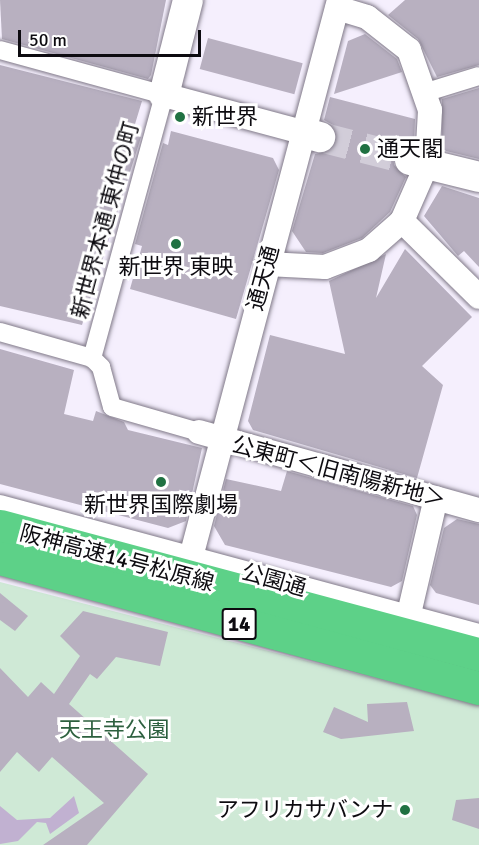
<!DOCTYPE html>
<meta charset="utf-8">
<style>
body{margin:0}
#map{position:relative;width:479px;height:845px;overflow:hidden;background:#f5effd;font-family:Signika,"Noto Sans JP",sans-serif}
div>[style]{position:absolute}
.green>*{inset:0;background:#cfe9d6}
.water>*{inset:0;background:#c1b1d1}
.building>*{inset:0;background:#b8b0c0;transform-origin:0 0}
.tertiary-tunnel>*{height:30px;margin-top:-15px;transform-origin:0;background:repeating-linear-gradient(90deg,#d2cdd9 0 30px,transparent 0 45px)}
.roads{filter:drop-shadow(0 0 2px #7f7887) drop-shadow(0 0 2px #7f7887)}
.pedestrian>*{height:18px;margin:-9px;padding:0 9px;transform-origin:9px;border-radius:9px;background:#fff}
.minor>*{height:24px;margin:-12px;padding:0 12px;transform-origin:12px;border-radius:12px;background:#fff}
.tertiary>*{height:30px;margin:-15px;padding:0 15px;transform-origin:15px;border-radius:15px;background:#fff}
.motorway>*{height:33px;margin:-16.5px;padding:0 16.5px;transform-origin:16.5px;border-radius:16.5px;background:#5dd188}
.dots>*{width:16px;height:16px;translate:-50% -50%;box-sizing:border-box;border:3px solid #fff;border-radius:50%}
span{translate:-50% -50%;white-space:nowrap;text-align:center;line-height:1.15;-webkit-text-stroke:6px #fff;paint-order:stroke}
.shield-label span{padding:2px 4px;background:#fff;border:2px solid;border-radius:4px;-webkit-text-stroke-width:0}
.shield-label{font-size:21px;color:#0d0b10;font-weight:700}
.poi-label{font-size:22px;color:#0d0b10}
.left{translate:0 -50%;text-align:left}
.right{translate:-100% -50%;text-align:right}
.street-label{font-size:22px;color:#0d0b10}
.park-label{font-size:22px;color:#2d603f}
.scale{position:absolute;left:18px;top:30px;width:183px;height:27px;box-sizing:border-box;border:3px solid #0d0b10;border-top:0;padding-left:8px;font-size:18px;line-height:21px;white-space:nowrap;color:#0d0b10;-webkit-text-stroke:4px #fff;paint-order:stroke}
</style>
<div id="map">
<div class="green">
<div style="clip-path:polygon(0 582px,479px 705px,479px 845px,0 845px)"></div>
</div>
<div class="water">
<div style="clip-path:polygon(74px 796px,79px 813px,50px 834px,46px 823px,37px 822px,18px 841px,0 844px,0 806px,17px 820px,50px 818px)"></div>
</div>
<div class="building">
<div style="clip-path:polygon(0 0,166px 0,151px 75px,148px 79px,2px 39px)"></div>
<div style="clip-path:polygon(405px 0,479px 0,479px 65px,437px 77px,418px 39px,388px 15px)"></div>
<div style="clip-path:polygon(365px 34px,397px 59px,402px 72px,334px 94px,348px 41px)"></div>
<div style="left:208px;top:38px;width:98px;height:32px;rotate:15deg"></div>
<div style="clip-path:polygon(0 65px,142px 101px,132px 134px,141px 137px,82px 325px,0 306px)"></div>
<div style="clip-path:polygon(479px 88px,479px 159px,442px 150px,442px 99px)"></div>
<div style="clip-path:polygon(330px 97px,415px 119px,414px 143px,405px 144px,393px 155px,394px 165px,406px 177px,390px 212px,362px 238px,323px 253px,306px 252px,292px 231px,315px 154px,332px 150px,337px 141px,333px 125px,324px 120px)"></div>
<div style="clip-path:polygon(171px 131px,273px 158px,279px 170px,236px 319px,130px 289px,142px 246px,135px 244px,163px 143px,168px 145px)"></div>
<div style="clip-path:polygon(442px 186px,479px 198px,479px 267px,464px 251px,458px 256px,424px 216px)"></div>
<div style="clip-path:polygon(405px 249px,472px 317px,422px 366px,443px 385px,417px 478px,253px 430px,248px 421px,270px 335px,345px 354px,329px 281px,386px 254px,376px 298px)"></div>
<div style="clip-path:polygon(0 349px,74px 370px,64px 414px,93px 421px,96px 411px,124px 422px,128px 430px,202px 448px,186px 521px,168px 528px,0 484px)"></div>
<div style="clip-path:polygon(287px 471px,413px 506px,417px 515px,402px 581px,391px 587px,225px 545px,214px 526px,226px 479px,281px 491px)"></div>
<div style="clip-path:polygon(457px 519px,479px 524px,479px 605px,436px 593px,430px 585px,444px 528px)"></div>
<div style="clip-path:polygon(0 593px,28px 616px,15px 631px,0 620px)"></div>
<div style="clip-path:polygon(83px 611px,168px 632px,160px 666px,116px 657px,97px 679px,90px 674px,69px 704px,148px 774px,87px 845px,43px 845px,104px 803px,52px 757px,39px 772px,17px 752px,0 772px,0 668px,28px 697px,41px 682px,54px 694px,80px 656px,60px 636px)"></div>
<div style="clip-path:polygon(407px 702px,414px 731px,341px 739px,323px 732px,334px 707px,368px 722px,367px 704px)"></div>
<div style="clip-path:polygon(479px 798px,479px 829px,452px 820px,456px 800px)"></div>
</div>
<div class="tertiary-tunnel">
<div style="left:320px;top:137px;width:93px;rotate:14.3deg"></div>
</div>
<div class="roads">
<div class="pedestrian">
<div style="left:0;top:50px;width:170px;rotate:15.3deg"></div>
<div style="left:164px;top:95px;width:273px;rotate:105.3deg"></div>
<div style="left:427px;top:92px;width:54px;rotate:-17.1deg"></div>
<div style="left:0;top:332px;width:96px;rotate:15.8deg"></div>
<div style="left:92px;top:358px;width:13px;rotate:45deg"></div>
<div style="left:101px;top:367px;width:41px;rotate:74.6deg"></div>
<div style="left:112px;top:407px;width:91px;rotate:16deg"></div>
</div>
<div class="minor">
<div style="left:164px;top:95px;width:143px;rotate:15deg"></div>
<div style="left:402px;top:221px;width:108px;rotate:44.6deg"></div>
<div style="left:267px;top:264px;width:58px;rotate:3deg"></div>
<div style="left:325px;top:267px;width:47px;rotate:-21.1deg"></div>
<div style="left:369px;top:250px;width:44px;rotate:-41.3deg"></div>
<div style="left:402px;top:221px;width:62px;rotate:-66.3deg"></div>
<div style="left:427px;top:164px;width:54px;rotate:-86.8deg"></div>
<div style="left:430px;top:110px;width:64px;rotate:-109.3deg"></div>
<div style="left:409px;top:50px;width:53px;rotate:-141.8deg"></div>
<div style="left:367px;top:17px;width:31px;rotate:-163deg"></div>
<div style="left:199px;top:432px;width:291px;rotate:15.6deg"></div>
<div style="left:0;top:507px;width:496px;rotate:15.1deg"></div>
<div style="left:191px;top:557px;width:576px;rotate:-75.12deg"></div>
<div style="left:408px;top:618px;width:123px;rotate:-76.9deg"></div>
</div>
<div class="tertiary">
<div style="left:164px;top:95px;width:98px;rotate:-75.8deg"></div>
<div style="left:302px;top:132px;width:19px;rotate:16deg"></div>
<div style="left:410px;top:160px;width:71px;rotate:13.8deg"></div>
</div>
<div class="motorway">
<div style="left:0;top:526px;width:496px;rotate:15deg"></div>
<div style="left:0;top:558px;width:496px;rotate:15.2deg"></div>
</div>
</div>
<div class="dots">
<div style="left:180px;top:117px;background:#207142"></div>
<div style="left:365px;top:149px;background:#207142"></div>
<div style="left:176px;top:244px;background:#207142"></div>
<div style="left:161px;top:482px;background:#207142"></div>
<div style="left:405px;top:810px;background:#207142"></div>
</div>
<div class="shield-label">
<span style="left:239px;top:624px">14</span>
</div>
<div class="poi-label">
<span class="left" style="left:192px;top:117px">新世界</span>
<span class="left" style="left:377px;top:149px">通天閣</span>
<span style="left:176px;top:267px">新世界 東映</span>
<span style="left:161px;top:505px">新世界国際劇場</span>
<span class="right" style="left:393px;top:810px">アフリカサバンナ</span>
</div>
<div class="street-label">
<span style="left:105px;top:220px;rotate:-75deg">新世界本通 東仲の町</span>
<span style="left:263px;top:278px;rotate:-75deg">通天通</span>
<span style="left:339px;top:472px;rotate:15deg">公東町＜旧南陽新地＞</span>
<span style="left:117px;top:558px;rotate:15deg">阪神高速14号松原線</span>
<span style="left:274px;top:580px;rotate:16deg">公園通</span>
</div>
<div class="park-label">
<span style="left:114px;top:730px">天王寺公園</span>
</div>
<div class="scale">50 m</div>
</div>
